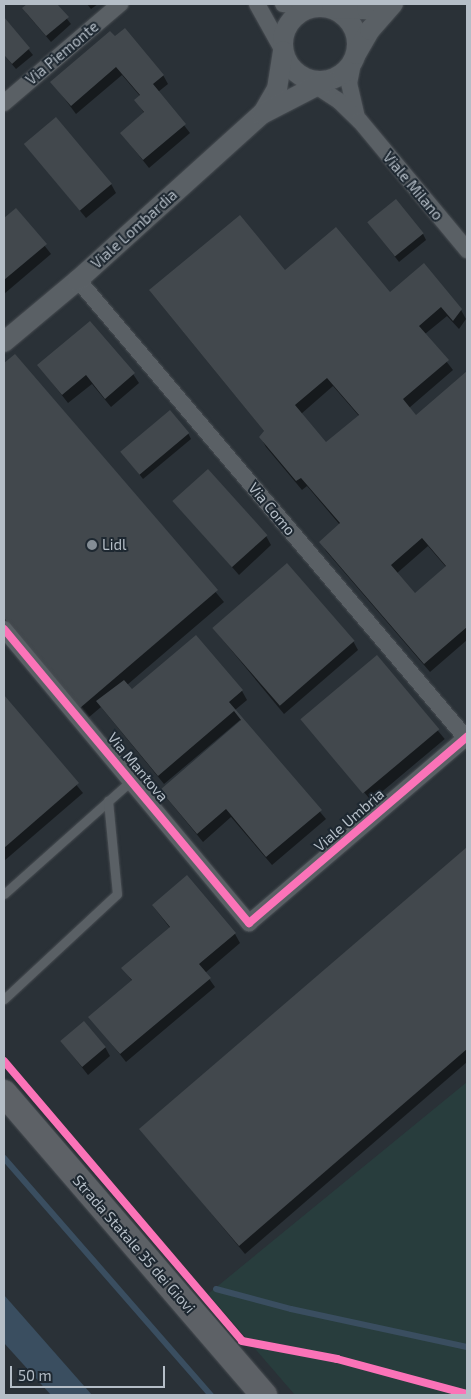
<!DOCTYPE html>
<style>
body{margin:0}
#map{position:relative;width:471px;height:1399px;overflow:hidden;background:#2a3137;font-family:"Exo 2",sans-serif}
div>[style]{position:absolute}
.green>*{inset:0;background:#283d3d}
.water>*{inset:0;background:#3a4e60}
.shadow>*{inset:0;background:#0007;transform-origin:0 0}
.stream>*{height:6px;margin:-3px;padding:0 3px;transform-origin:3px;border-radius:3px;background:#3a4e60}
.building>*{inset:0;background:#42484d;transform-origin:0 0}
.roads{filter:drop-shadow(0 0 1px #484d52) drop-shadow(0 0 1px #484d52)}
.service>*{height:9px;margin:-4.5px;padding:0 4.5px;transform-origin:4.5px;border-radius:4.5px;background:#5a6065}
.minor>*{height:16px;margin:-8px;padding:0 8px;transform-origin:8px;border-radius:8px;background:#5a6065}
.tertiary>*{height:20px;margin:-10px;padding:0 10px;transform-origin:10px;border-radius:10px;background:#5a6065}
.tertiary>.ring{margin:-10px;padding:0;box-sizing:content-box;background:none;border:20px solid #5a6065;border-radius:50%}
.primary>*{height:26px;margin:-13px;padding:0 13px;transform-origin:13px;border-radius:13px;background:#5d6166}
.cycleway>*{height:8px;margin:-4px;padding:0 4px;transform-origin:4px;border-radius:4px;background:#fb73b8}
.dots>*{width:14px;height:14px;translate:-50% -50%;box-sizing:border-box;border:2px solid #1e2831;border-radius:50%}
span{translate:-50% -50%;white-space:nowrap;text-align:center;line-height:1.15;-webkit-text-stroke:4px #1e2831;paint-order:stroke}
.street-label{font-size:15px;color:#b5bec7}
.poi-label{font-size:15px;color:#b5bec7}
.left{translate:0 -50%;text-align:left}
.frame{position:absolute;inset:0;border:5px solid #b5bec7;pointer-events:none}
.scale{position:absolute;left:10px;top:1366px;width:155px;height:22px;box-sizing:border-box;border:2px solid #b5bec7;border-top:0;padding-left:6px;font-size:15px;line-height:18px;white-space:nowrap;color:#b5bec7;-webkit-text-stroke:4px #1e2831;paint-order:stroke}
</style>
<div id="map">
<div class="green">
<div style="clip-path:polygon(467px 1082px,467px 1395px,295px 1395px,208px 1294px)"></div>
</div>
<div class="water">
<div style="clip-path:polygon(4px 1295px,92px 1395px,51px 1395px,4px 1343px)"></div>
</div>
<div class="shadow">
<div style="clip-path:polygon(29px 4px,55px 4px,71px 24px,51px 42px,27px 14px,24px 8px)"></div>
<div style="clip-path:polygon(87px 4px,98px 4px,91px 9px)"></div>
<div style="clip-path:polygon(4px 19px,33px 55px,16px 69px,4px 55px)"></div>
<div style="clip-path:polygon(110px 33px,163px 75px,168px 84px,158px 92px,190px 133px,149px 168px,121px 133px,144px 113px,136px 100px,140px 96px,122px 75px,76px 114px,52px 82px)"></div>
<div style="clip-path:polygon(26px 145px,111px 184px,116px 193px,86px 218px)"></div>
<div style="clip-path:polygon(16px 209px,51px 254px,4px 294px,4px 220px)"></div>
<div style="clip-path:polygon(368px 222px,423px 234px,426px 240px,399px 262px)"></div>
<div style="clip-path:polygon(evenodd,285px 272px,461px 310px,466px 319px,459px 329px,447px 316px,425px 334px,453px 370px,409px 408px,416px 416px,467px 373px,467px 640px,430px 672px,326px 551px,321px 542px,340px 525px,307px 486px,302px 490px,266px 447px,261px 438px,265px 432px,150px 291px,285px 272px,333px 386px,359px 416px,326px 444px,301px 414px,333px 386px,285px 272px,428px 546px,446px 567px,414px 595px,396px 574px,428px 546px)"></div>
<div style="clip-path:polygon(15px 356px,224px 602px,127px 685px,132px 691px,242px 691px,247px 700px,235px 710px,326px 819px,272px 865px,231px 817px,203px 842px,161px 791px,242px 722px,240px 720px,164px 784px,101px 707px,88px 718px,4px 620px,4px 365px)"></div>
<div style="clip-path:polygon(39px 366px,133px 374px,139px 383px,111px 407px,92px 384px,68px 403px)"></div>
<div style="clip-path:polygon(188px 433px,191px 439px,143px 479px,122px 452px)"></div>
<div style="clip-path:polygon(174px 501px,266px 536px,271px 545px,239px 575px)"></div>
<div style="clip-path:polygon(213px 628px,353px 641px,358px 650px,284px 714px)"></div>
<div style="left:376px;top:657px;width:107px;height:96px;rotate:50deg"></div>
<div style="clip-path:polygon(4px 697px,83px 793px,4px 861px)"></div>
<div style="clip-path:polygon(467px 848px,467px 1062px,245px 1254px,141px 1129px)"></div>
<div style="clip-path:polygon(153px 906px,235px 934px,240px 943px,205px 973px,215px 987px,126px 1062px,90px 1017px,132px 981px,123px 968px,170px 928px)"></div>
<div style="clip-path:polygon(62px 1042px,105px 1047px,110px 1056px,88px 1075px)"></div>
</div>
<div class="stream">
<div style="left:4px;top:1158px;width:315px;rotate:48.9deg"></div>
<div style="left:216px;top:1289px;width:78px;rotate:14.9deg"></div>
<div style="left:291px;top:1309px;width:180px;rotate:12.2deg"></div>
</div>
<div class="building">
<div style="clip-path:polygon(27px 4px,57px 4px,69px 17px,46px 36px,22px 8px)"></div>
<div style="clip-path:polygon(4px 17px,30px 48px,12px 64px,4px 55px)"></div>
<div style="clip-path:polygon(125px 28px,164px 75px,153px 84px,186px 124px,143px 160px,120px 133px,144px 112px,134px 100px,140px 95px,116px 67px,71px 106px,50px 82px,110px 31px,115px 36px)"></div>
<div style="left:56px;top:117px;width:87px;height:42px;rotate:50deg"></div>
<div style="left:396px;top:199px;width:44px;height:37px;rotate:51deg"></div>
<div style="clip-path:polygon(16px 208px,47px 244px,4px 280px,4px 218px)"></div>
<div style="clip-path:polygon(evenodd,240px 215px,285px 270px,336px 227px,390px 292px,424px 263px,462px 309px,453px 321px,441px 307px,419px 326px,449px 360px,403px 399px,416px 415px,467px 371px,467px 627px,424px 664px,319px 542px,340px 523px,301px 478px,296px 481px,259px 437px,264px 431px,149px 290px,240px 215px,327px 378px,359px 415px,326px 442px,295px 405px,327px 378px,240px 215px,422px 538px,446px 566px,415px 593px,391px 565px,422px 538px)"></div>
<div style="clip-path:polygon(90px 321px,135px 373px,105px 399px,86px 375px,62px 395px,37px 365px)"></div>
<div style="clip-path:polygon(15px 354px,218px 590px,80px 708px,4px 618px,4px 363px)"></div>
<div style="left:170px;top:410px;width:30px;height:65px;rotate:50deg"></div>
<div style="left:208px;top:469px;width:89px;height:48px;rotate:48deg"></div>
<div style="left:287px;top:563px;width:103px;height:99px;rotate:49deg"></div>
<div style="clip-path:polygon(196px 635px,243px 690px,229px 702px,322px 810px,266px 857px,226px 809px,197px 834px,160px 790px,241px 720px,234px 711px,158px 776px,96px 701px,124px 680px,132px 689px)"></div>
<div style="left:377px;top:655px;width:97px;height:100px;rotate:50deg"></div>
<div style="clip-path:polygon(4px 695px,79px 783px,4px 848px)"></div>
<div style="clip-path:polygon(467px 847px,467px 1049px,239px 1246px,139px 1129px)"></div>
<div style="clip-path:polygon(187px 875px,236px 933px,199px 964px,211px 978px,120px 1054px,88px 1017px,132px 980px,121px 968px,170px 927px,152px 905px)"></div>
<div style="left:84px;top:1021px;width:34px;height:31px;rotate:50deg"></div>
</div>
<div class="roads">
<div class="service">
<div style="left:4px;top:894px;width:170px;rotate:-41.7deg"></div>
<div style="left:4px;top:999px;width:154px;rotate:-42.9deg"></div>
<div style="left:117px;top:894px;width:94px;rotate:-95.5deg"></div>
</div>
<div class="minor">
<div style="left:257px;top:4px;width:54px;rotate:61deg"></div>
<div style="left:283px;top:4px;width:33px;rotate:5deg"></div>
<div style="left:354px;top:58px;width:25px;rotate:101deg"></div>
<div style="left:349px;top:83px;width:35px;rotate:77deg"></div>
<div style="left:304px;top:78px;width:42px;rotate:33.3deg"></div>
<div style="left:339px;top:101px;width:29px;rotate:44deg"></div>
<div style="left:360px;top:121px;width:168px;rotate:50.3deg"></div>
<div style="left:4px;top:103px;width:153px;rotate:-40.5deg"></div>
<div style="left:78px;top:280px;width:600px;rotate:49.73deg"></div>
<div style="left:4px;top:629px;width:383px;rotate:50.2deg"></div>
<div style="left:249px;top:923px;width:287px;rotate:-40.5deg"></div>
</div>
<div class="tertiary">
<div class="ring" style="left:283px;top:7px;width:54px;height:54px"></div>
<div style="left:332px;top:8px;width:35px;rotate:2deg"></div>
<div style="left:367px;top:9px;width:23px;rotate:-13deg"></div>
<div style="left:356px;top:54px;width:28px;rotate:-60deg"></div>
<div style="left:370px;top:30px;width:35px;rotate:-49deg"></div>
<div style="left:263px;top:113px;width:28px;rotate:-60deg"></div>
<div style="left:277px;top:89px;width:38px;rotate:-81deg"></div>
<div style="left:4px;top:342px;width:97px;rotate:-40deg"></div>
<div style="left:78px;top:280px;width:248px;rotate:-42.1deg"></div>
<div style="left:262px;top:114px;width:72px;rotate:-27.3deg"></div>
</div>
<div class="primary">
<div style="left:4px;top:1093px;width:399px;rotate:49.3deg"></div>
</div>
</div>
<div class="cycleway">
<div style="left:4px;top:629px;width:383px;rotate:50.2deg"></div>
<div style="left:249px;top:923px;width:287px;rotate:-40.5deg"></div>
<div style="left:4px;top:1061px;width:367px;rotate:49.6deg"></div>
<div style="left:242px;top:1341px;width:97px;rotate:10.7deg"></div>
<div style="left:337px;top:1359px;width:135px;rotate:15.1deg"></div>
</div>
<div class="dots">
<div style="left:92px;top:545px;background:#848d95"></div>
</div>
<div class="street-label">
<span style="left:62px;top:53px;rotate:-40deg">Via Piemonte</span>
<span style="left:413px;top:186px;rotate:50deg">Viale Milano</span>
<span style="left:134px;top:229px;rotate:-42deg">Viale Lombardia</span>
<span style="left:272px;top:509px;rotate:50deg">Via Como</span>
<span style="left:138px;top:767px;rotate:50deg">Via Mantova</span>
<span style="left:349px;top:820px;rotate:-41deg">Viale Umbria</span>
<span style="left:134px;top:1244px;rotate:49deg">Strada Statale 35 dei Giovi</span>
</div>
<div class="poi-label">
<span class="left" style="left:102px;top:545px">Lidl</span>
</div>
<div class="frame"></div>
<div class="scale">50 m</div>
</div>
